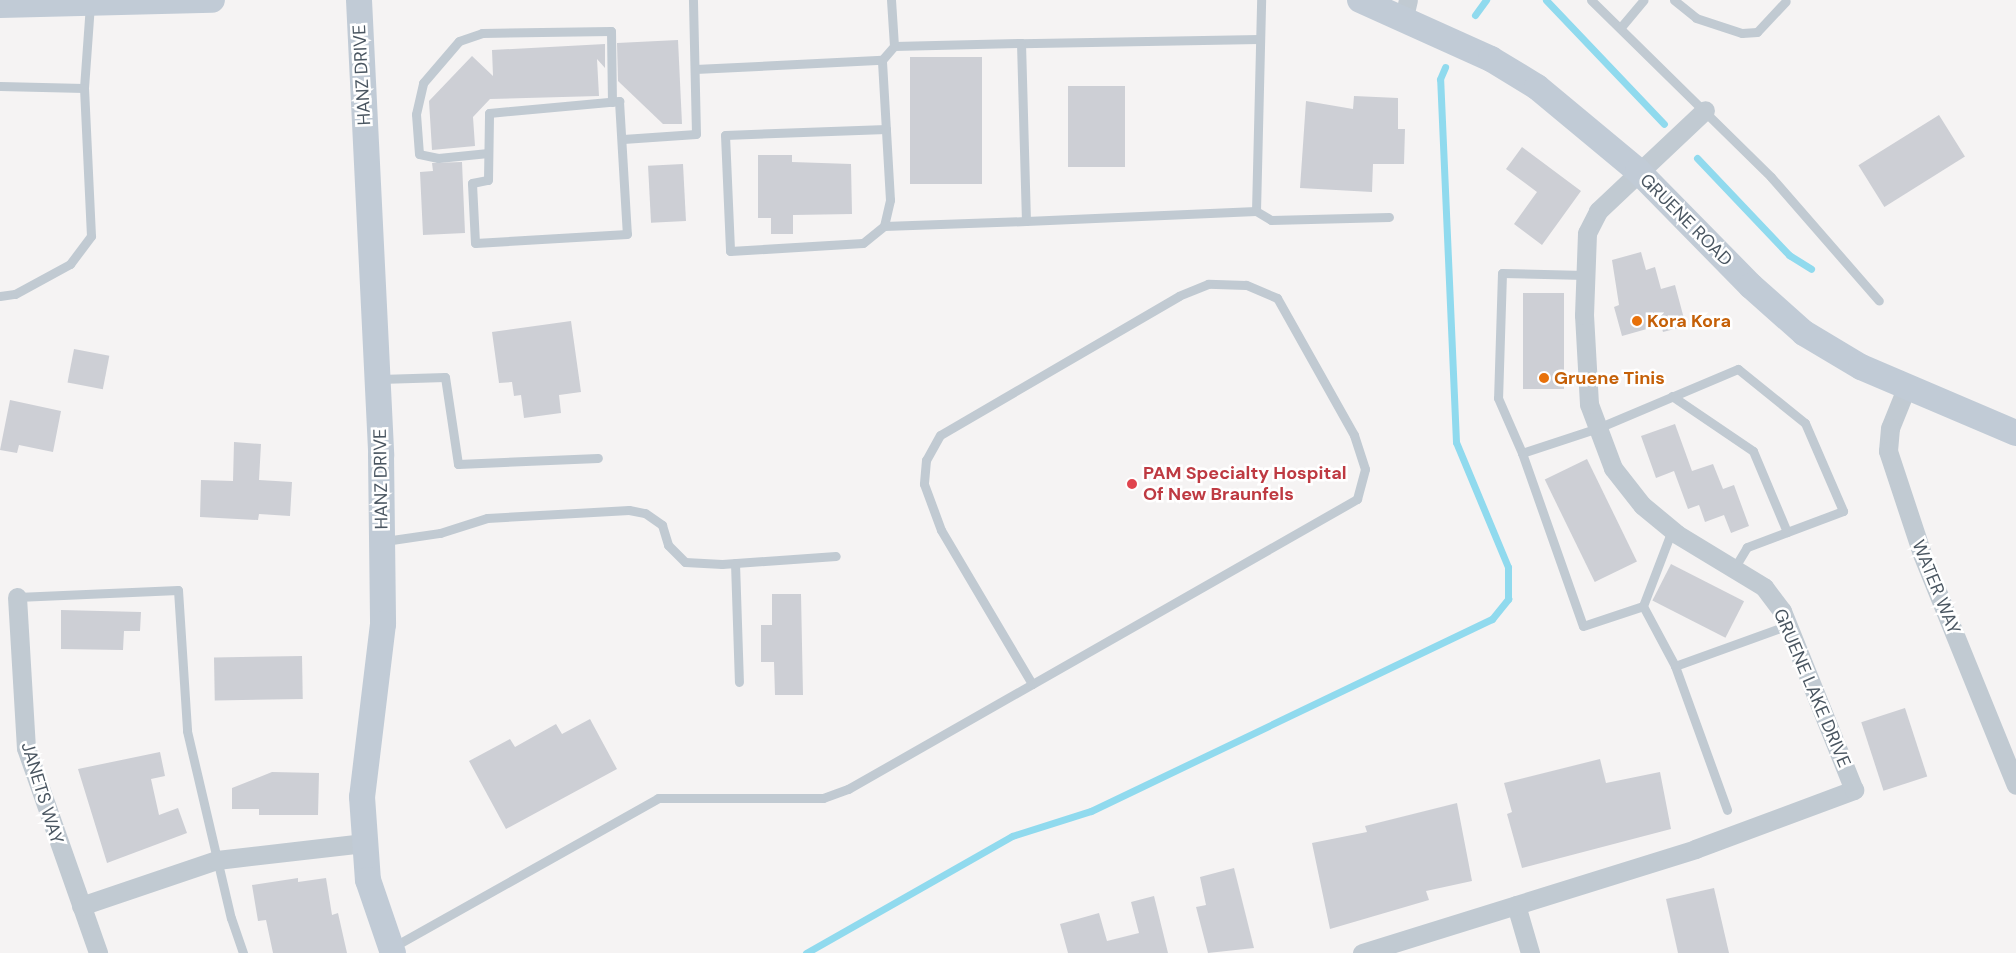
<!DOCTYPE html>
<style>
body{margin:0}
#map{position:relative;width:2016px;height:953px;overflow:hidden;background:#f5f3f3;font-family:"DM Sans",sans-serif}
div>[style]{position:absolute}
.stream>*{height:7px;margin:-3.5px;padding:0 3.5px;transform-origin:3.5px;border-radius:3.5px;background:#90daee}
.building>*{inset:0;background:#cdcfd5;transform-origin:0 0}
.lane>*{height:9px;margin:-4.5px;padding:0 4.5px;transform-origin:4.5px;border-radius:4.5px;background:#c1cad2}
.street>*{height:19px;margin:-9.5px;padding:0 9.5px;transform-origin:9.5px;border-radius:9.5px;background:#c1cad2}
.secondary>*{height:26px;margin:-13px;padding:0 13px;transform-origin:13px;border-radius:13px;background:#c1cbd6}
.dots>*{width:14px;height:14px;translate:-50% -50%;box-sizing:border-box;border:2px solid #fff;border-radius:50%}
span{translate:-50% -50%;white-space:nowrap;text-align:center;line-height:1.15;-webkit-text-stroke:5px #fff;paint-order:stroke}
.street-label{font-size:18px;color:#4a5661}
.food-label{font-size:18px;color:#c56008;font-weight:700}
.left{translate:0 -50%;text-align:left}
.health-label{font-size:18px;color:#be3a42;font-weight:700}
</style>
<div id="map">
<div class="stream">
<div style="left:1546px;top:0;width:171px;rotate:46.4deg"></div>
<div style="left:1475px;top:15px;width:19px;rotate:-54deg"></div>
<div style="left:1697px;top:158px;width:134px;rotate:46.5deg"></div>
<div style="left:1789px;top:255px;width:26px;rotate:32deg"></div>
<div style="left:806px;top:953px;width:237px;rotate:-29.6deg"></div>
<div style="left:1012px;top:836px;width:83px;rotate:-17.6deg"></div>
<div style="left:1091px;top:811px;width:445px;rotate:-25.6deg"></div>
<div style="left:1492px;top:619px;width:26px;rotate:-51deg"></div>
<div style="left:1508px;top:599px;width:32px;rotate:-90deg"></div>
<div style="left:1508px;top:567px;width:135px;rotate:-112.6deg"></div>
<div style="left:1456px;top:442px;width:363px;rotate:-92.5deg"></div>
<div style="left:1440px;top:79px;width:13px;rotate:-67deg"></div>
</div>
<div class="building">
<div style="clip-path:polygon(678px 40px,682px 124px,663px 124px,618px 81px,617px 43px)"></div>
<div style="clip-path:polygon(605px 44px,605px 68px,597px 59px,599px 96px,490px 99px,473px 117px,475px 146px,432px 150px,429px 101px,472px 56px,493px 76px,492px 50px)"></div>
<div style="left:910px;top:57px;width:72px;height:127px"></div>
<div style="left:1068px;top:86px;width:57px;height:81px"></div>
<div style="clip-path:polygon(1354px 96px,1398px 98px,1398px 129px,1405px 129px,1404px 164px,1373px 164px,1372px 192px,1300px 188px,1306px 101px,1353px 109px)"></div>
<div style="left:1939px;top:115px;width:49px;height:95px;rotate:58deg"></div>
<div style="clip-path:polygon(1522px 147px,1581px 191px,1542px 245px,1514px 224px,1537px 192px,1506px 169px)"></div>
<div style="clip-path:polygon(758px 155px,792px 155px,792px 162px,851px 164px,852px 214px,793px 215px,793px 234px,771px 234px,771px 218px,758px 218px)"></div>
<div style="clip-path:polygon(462px 162px,465px 233px,423px 235px,420px 172px,433px 171px,432px 163px)"></div>
<div style="left:683px;top:164px;width:57px;height:35px;rotate:87deg"></div>
<div style="clip-path:polygon(1641px 252px,1646px 270px,1655px 267px,1661px 289px,1675px 285px,1686px 326px,1663px 332px,1661px 325px,1622px 336px,1614px 307px,1619px 305px,1612px 260px)"></div>
<div style="left:1523px;top:293px;width:41px;height:96px"></div>
<div style="clip-path:polygon(571px 321px,581px 392px,559px 395px,561px 413px,524px 418px,521px 395px,514px 396px,512px 382px,499px 383px,492px 332px)"></div>
<div style="left:74px;top:349px;width:36px;height:34px;rotate:11deg"></div>
<div style="clip-path:polygon(10px 400px,61px 411px,53px 452px,19px 445px,17px 453px,0 450px)"></div>
<div style="clip-path:polygon(1675px 424px,1692px 471px,1713px 464px,1723px 489px,1734px 485px,1749px 526px,1731px 533px,1724px 515px,1705px 522px,1699px 505px,1688px 509px,1674px 471px,1656px 478px,1641px 436px)"></div>
<div style="clip-path:polygon(234px 442px,261px 444px,259px 480px,292px 482px,290px 516px,259px 514px,258px 520px,200px 517px,201px 480px,233px 481px)"></div>
<div style="left:1587px;top:459px;width:114px;height:47px;rotate:64deg"></div>
<div style="left:1671px;top:564px;width:82px;height:41px;rotate:27deg"></div>
<div style="clip-path:polygon(772px 594px,801px 594px,803px 695px,775px 695px,774px 662px,761px 662px,761px 625px,772px 625px)"></div>
<div style="clip-path:polygon(61px 610px,141px 612px,140px 631px,124px 631px,123px 650px,61px 649px)"></div>
<div style="left:302px;top:656px;width:43px;height:88px;rotate:89deg"></div>
<div style="left:1905px;top:708px;width:72px;height:46px;rotate:72deg"></div>
<div style="clip-path:polygon(590px 719px,617px 769px,506px 829px,469px 761px,510px 739px,515px 747px,556px 724px,562px 734px)"></div>
<div style="clip-path:polygon(160px 752px,165px 776px,151px 779px,159px 815px,178px 808px,187px 833px,107px 863px,78px 769px)"></div>
<div style="clip-path:polygon(1600px 759px,1606px 783px,1660px 772px,1671px 829px,1522px 868px,1507px 814px,1512px 812px,1504px 783px)"></div>
<div style="clip-path:polygon(272px 772px,319px 773px,318px 815px,259px 815px,259px 809px,232px 809px,232px 788px)"></div>
<div style="clip-path:polygon(1457px 803px,1472px 881px,1426px 891px,1429px 900px,1330px 929px,1312px 843px,1367px 832px,1365px 826px)"></div>
<div style="clip-path:polygon(1234px 868px,1254px 948px,1208px 953px,1196px 907px,1206px 905px,1200px 877px)"></div>
<div style="clip-path:polygon(298px 878px,298px 882px,326px 878px,332px 915px,338px 913px,347px 953px,273px 953px,266px 920px,258px 921px,252px 885px)"></div>
<div style="clip-path:polygon(1714px 888px,1729px 953px,1678px 953px,1666px 899px)"></div>
<div style="clip-path:polygon(1154px 896px,1168px 953px,1068px 953px,1060px 924px,1099px 913px,1107px 941px,1139px 933px,1131px 902px)"></div>
</div>
<div class="lane">
<div style="left:1591px;top:0;width:252px;rotate:44.5deg"></div>
<div style="left:1771px;top:177px;width:164px;rotate:48.9deg"></div>
<div style="left:1674px;top:0;width:28px;rotate:39deg"></div>
<div style="left:1696px;top:18px;width:48px;rotate:18.1deg"></div>
<div style="left:1742px;top:33px;width:15px;rotate:-4deg"></div>
<div style="left:1757px;top:32px;width:42px;rotate:-46.9deg"></div>
<div style="left:1621px;top:27px;width:35px;rotate:-50deg"></div>
<div style="left:1259px;top:39px;width:238px;rotate:179deg"></div>
<div style="left:1021px;top:43px;width:178px;rotate:88.4deg"></div>
<div style="left:1026px;top:221px;width:230px;rotate:-2.5deg"></div>
<div style="left:1256px;top:211px;width:211px;rotate:-88.6deg"></div>
<div style="left:894px;top:46px;width:127px;rotate:-1.4deg"></div>
<div style="left:695px;top:69px;width:187px;rotate:-2.8deg"></div>
<div style="left:0;top:86px;width:84px;rotate:1.4deg"></div>
<div style="left:84px;top:88px;width:84px;rotate:-85.9deg"></div>
<div style="left:619px;top:101px;width:133px;rotate:86.6deg"></div>
<div style="left:627px;top:234px;width:152px;rotate:176.6deg"></div>
<div style="left:475px;top:243px;width:60px;rotate:-92.9deg"></div>
<div style="left:472px;top:183px;width:16px;rotate:-11deg"></div>
<div style="left:488px;top:180px;width:67px;rotate:-89.1deg"></div>
<div style="left:489px;top:113px;width:131px;rotate:-5.3deg"></div>
<div style="left:886px;top:129px;width:161px;rotate:177.9deg"></div>
<div style="left:725px;top:135px;width:116px;rotate:87.5deg"></div>
<div style="left:730px;top:251px;width:133px;rotate:-3.4deg"></div>
<div style="left:863px;top:243px;width:27px;rotate:-39deg"></div>
<div style="left:884px;top:226px;width:27px;rotate:-77deg"></div>
<div style="left:890px;top:200px;width:140px;rotate:-93.3deg"></div>
<div style="left:882px;top:60px;width:18px;rotate:-49deg"></div>
<div style="left:894px;top:46px;width:46px;rotate:-93.7deg"></div>
<div style="left:623px;top:139px;width:73px;rotate:-3.9deg"></div>
<div style="left:696px;top:134px;width:134px;rotate:-91.3deg"></div>
<div style="left:488px;top:153px;width:50px;rotate:174.3deg"></div>
<div style="left:438px;top:158px;width:19px;rotate:-168deg"></div>
<div style="left:419px;top:154px;width:40px;rotate:-94.3deg"></div>
<div style="left:416px;top:114px;width:32px;rotate:-77deg"></div>
<div style="left:423px;top:83px;width:55px;rotate:-49.4deg"></div>
<div style="left:459px;top:41px;width:24px;rotate:-19deg"></div>
<div style="left:482px;top:33px;width:129px;rotate:-0.9deg"></div>
<div style="left:611px;top:31px;width:71px;rotate:89.2deg"></div>
<div style="left:1256px;top:211px;width:17px;rotate:31deg"></div>
<div style="left:1271px;top:220px;width:118px;rotate:-1.5deg"></div>
<div style="left:884px;top:226px;width:142px;rotate:-2deg"></div>
<div style="left:1585px;top:275px;width:83px;rotate:-178.6deg"></div>
<div style="left:1502px;top:273px;width:125px;rotate:91.8deg"></div>
<div style="left:1498px;top:398px;width:60px;rotate:66.4deg"></div>
<div style="left:1522px;top:453px;width:80px;rotate:-18.2deg"></div>
<div style="left:1598px;top:428px;width:152px;rotate:-22.9deg"></div>
<div style="left:1738px;top:369px;width:86px;rotate:38.9deg"></div>
<div style="left:1805px;top:423px;width:96px;rotate:66.6deg"></div>
<div style="left:1843px;top:511px;width:103px;rotate:159.4deg"></div>
<div style="left:1747px;top:547px;width:26px;rotate:121deg"></div>
<div style="left:0;top:296px;width:15px;rotate:-8deg"></div>
<div style="left:15px;top:294px;width:63px;rotate:-28.6deg"></div>
<div style="left:70px;top:264px;width:35px;rotate:-53deg"></div>
<div style="left:91px;top:236px;width:148px;rotate:-92.7deg"></div>
<div style="left:380px;top:379px;width:65px;rotate:-1.8deg"></div>
<div style="left:445px;top:377px;width:88px;rotate:81.5deg"></div>
<div style="left:458px;top:464px;width:140px;rotate:-2.5deg"></div>
<div style="left:1672px;top:396px;width:98px;rotate:34.2deg"></div>
<div style="left:1753px;top:451px;width:88px;rotate:67.2deg"></div>
<div style="left:1522px;top:453px;width:183px;rotate:70.6deg"></div>
<div style="left:1583px;top:626px;width:63px;rotate:-18.4deg"></div>
<div style="left:1672px;top:530px;width:81px;rotate:110.9deg"></div>
<div style="left:1643px;top:606px;width:68px;rotate:61.9deg"></div>
<div style="left:1675px;top:666px;width:120px;rotate:-19.9deg"></div>
<div style="left:385px;top:541px;width:56px;rotate:-8.3deg"></div>
<div style="left:440px;top:533px;width:49px;rotate:-17.7deg"></div>
<div style="left:487px;top:518px;width:142px;rotate:-3.2deg"></div>
<div style="left:629px;top:510px;width:16px;rotate:11deg"></div>
<div style="left:645px;top:513px;width:21px;rotate:35deg"></div>
<div style="left:662px;top:525px;width:21px;rotate:73deg"></div>
<div style="left:668px;top:545px;width:24px;rotate:45deg"></div>
<div style="left:685px;top:562px;width:37px;rotate:3deg"></div>
<div style="left:722px;top:564px;width:114px;rotate:-4deg"></div>
<div style="left:735px;top:563px;width:119px;rotate:88.1deg"></div>
<div style="left:17px;top:597px;width:161px;rotate:-2.5deg"></div>
<div style="left:178px;top:590px;width:141px;rotate:86.3deg"></div>
<div style="left:187px;top:731px;width:192px;rotate:76.8deg"></div>
<div style="left:231px;top:918px;width:37px;rotate:71deg"></div>
<div style="left:1675px;top:666px;width:153px;rotate:70.1deg"></div>
<div style="left:393px;top:947px;width:304px;rotate:-29.3deg"></div>
<div style="left:658px;top:798px;width:165px"></div>
<div style="left:823px;top:798px;width:27px;rotate:-20deg"></div>
<div style="left:848px;top:789px;width:586px;rotate:-29.67deg"></div>
<div style="left:1357px;top:499px;width:31px;rotate:-75deg"></div>
<div style="left:1365px;top:469px;width:36px;rotate:-108deg"></div>
<div style="left:1354px;top:435px;width:157px;rotate:-119.3deg"></div>
<div style="left:1277px;top:298px;width:34px;rotate:-157deg"></div>
<div style="left:1246px;top:285px;width:38px;rotate:-178deg"></div>
<div style="left:1208px;top:284px;width:31px;rotate:158deg"></div>
<div style="left:1179px;top:296px;width:276px;rotate:149.8deg"></div>
<div style="left:940px;top:435px;width:29px;rotate:119deg"></div>
<div style="left:926px;top:460px;width:24px;rotate:95deg"></div>
<div style="left:924px;top:484px;width:49px;rotate:69.7deg"></div>
<div style="left:941px;top:530px;width:179px;rotate:59.4deg"></div>
</div>
<div class="street">
<div style="left:1404px;top:17px;width:17px;rotate:-77deg"></div>
<div style="left:1907px;top:386px;width:45px;rotate:112deg"></div>
<div style="left:1890px;top:428px;width:23px;rotate:95deg"></div>
<div style="left:1888px;top:451px;width:108px;rotate:71.7deg"></div>
<div style="left:1922px;top:554px;width:249px;rotate:67.9deg"></div>
<div style="left:17px;top:597px;width:151px;rotate:86.6deg"></div>
<div style="left:26px;top:748px;width:217px;rotate:70.6deg"></div>
<div style="left:1516px;top:905px;width:50px;rotate:73.7deg"></div>
<div style="left:81px;top:906px;width:144px;rotate:-18.7deg"></div>
<div style="left:217px;top:860px;width:148px;rotate:-6.6deg"></div>
<div style="left:1362px;top:953px;width:349px;rotate:-17.3deg"></div>
<div style="left:1695px;top:849px;width:170px;rotate:-20.4deg"></div>
<div style="left:1854px;top:790px;width:193px;rotate:-111.9deg"></div>
<div style="left:1782px;top:611px;width:30px;rotate:-127deg"></div>
<div style="left:1764px;top:587px;width:102px;rotate:-148.7deg"></div>
<div style="left:1677px;top:534px;width:45px;rotate:-140.4deg"></div>
<div style="left:1642px;top:505px;width:47px;rotate:-128.1deg"></div>
<div style="left:1613px;top:468px;width:68px;rotate:-110.6deg"></div>
<div style="left:1589px;top:404px;width:89px;rotate:-93.2deg"></div>
<div style="left:1584px;top:315px;width:82px;rotate:-87.9deg"></div>
<div style="left:1587px;top:233px;width:25px;rotate:-63deg"></div>
<div style="left:1598px;top:211px;width:147px;rotate:-43.3deg"></div>
</div>
<div class="secondary">
<div style="left:359px;top:0;width:456px;rotate:87.2deg"></div>
<div style="left:381px;top:455px;width:169px;rotate:89.3deg"></div>
<div style="left:383px;top:624px;width:174px;rotate:96.9deg"></div>
<div style="left:362px;top:797px;width:83px;rotate:85.9deg"></div>
<div style="left:368px;top:880px;width:77px;rotate:71.1deg"></div>
<div style="left:1360px;top:0;width:144px;rotate:24.2deg"></div>
<div style="left:1491px;top:59px;width:54px;rotate:31.3deg"></div>
<div style="left:1537px;top:87px;width:131px;rotate:39.7deg"></div>
<div style="left:1638px;top:171px;width:161px;rotate:45.5deg"></div>
<div style="left:1751px;top:286px;width:71px;rotate:41.6deg"></div>
<div style="left:1804px;top:333px;width:66px;rotate:30.8deg"></div>
<div style="left:1861px;top:367px;width:168px;rotate:23.1deg"></div>
<div style="left:0;top:5px;width:212px;rotate:-1.4deg"></div>
</div>
<div class="dots">
<div style="left:1637px;top:321px;background:#e8710a"></div>
<div style="left:1544px;top:378px;background:#e8710a"></div>
<div style="left:1132px;top:484px;background:#e0444e"></div>
</div>
<div class="street-label">
<span style="left:362px;top:75px;rotate:-93deg">HANZ DRIVE</span>
<span style="left:1686px;top:220px;rotate:45deg">GRUENE ROAD</span>
<span style="left:381px;top:479px;rotate:-91deg">HANZ DRIVE</span>
<span style="left:1936px;top:587px;rotate:68deg">WATER WAY</span>
<span style="left:1812px;top:688px;rotate:67deg">GRUENE LAKE DRIVE</span>
<span style="left:42px;top:793px;rotate:73deg">JANETS WAY</span>
</div>
<div class="food-label">
<span class="left" style="left:1647px;top:321px">Kora Kora</span>
<span class="left" style="left:1554px;top:378px">Gruene Tinis</span>
</div>
<div class="health-label">
<span class="left" style="left:1143px;top:484px">PAM Specialty Hospital<br>Of New Braunfels</span>
</div>
</div>
